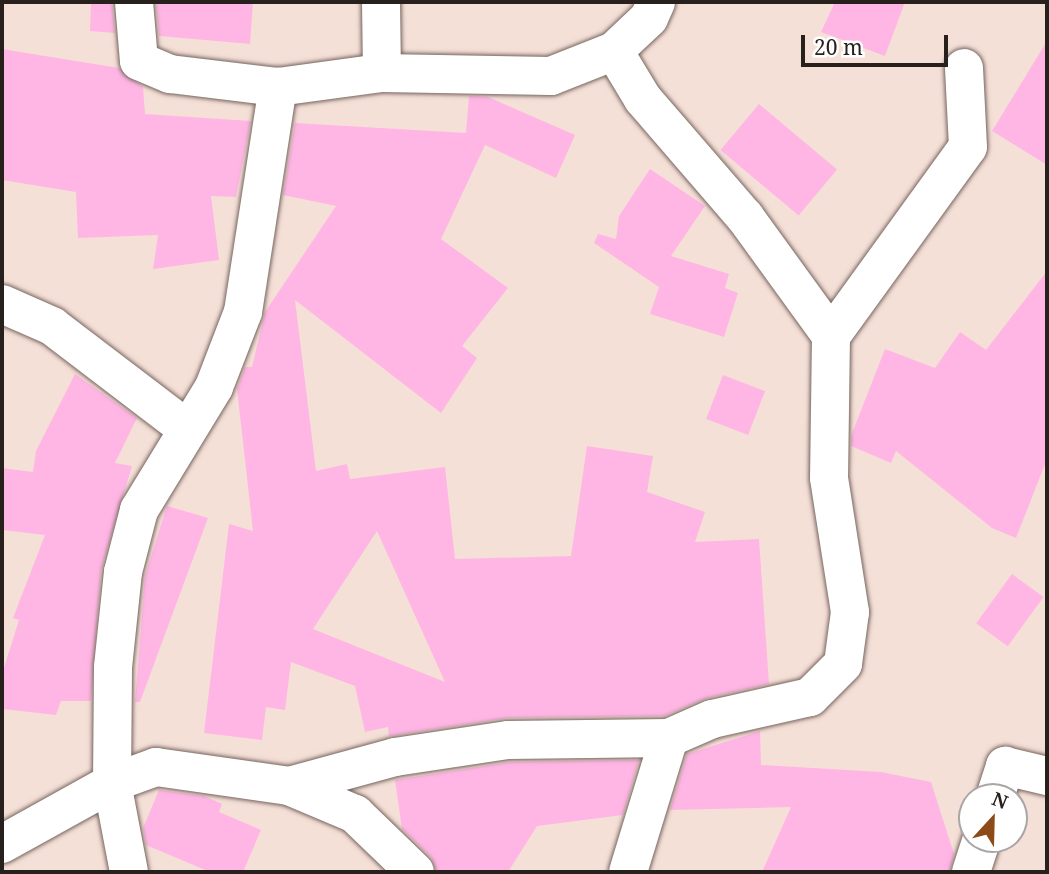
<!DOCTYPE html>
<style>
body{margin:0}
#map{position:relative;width:1049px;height:874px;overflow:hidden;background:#f5e0d8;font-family:"Noto Serif",serif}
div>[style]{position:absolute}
.building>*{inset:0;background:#ffb6e4;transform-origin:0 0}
.roads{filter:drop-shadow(0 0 2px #76655e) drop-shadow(0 0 2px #76655e)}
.minor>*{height:38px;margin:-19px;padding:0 19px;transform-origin:19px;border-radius:19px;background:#fff}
span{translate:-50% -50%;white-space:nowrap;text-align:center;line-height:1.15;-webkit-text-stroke:5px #fff;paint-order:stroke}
.frame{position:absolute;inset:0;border:4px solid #27201d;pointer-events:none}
.north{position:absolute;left:958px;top:783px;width:70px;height:70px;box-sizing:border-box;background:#fff;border:2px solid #a9a6a5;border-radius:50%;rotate:22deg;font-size:19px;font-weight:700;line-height:28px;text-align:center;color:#27201d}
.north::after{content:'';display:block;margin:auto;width:24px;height:32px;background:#8d4b1a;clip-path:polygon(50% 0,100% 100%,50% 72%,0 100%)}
.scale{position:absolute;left:801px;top:35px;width:147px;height:32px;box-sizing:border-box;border:4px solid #27201d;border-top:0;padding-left:9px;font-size:21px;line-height:24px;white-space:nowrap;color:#27201d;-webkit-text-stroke:5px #fff;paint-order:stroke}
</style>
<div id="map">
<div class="building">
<div style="clip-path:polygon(91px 2px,112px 2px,115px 33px,90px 31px)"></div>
<div style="clip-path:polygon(156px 2px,253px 2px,250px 44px,159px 36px)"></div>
<div style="clip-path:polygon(835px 2px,905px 2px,885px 56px,821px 32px)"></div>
<div style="clip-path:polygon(1047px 41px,1047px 165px,992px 131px)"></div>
<div style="clip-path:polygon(2px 49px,119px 68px,143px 87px,145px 114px,251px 121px,236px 197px,211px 196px,219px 260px,153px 269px,158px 235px,78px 238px,76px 192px,2px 180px)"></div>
<div style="clip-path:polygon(evenodd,469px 96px,488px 97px,575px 135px,556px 178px,485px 145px,441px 239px,508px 288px,462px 346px,477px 358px,441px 413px,295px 300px,316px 471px,347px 464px,350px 479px,445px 467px,455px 559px,571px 556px,587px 446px,653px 456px,647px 492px,705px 512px,695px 542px,759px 539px,769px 684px,707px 698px,664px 716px,508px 718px,389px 736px,388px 727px,365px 732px,355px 686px,291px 662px,285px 710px,266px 707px,262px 740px,204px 733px,229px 524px,253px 531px,237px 389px,245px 367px,252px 367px,265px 312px,336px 206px,283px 195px,295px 123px,466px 133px,469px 96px,377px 531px,445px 682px,313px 629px,377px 531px)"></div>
<div style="left:759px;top:104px;width:102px;height:60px;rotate:40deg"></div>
<div style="clip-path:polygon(650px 169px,705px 206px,671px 256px,729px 274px,725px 288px,738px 293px,724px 337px,650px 314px,659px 287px,594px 243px,598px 234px,616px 239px,619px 216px)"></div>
<div style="clip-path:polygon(1047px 271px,1047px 459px,1016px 538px,992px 528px,896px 451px,891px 463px,851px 446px,851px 436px,885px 349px,935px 368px,960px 332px,986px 350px)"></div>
<div style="clip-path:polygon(75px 374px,137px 418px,115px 463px,132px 466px,101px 570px,91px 701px,61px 701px,56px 715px,2px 709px,2px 674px,19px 620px,13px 618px,45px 535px,2px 530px,2px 468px,33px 472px,36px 451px)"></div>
<div style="left:723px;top:375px;width:45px;height:47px;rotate:21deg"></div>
<div style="clip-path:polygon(167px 506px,208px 518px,140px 702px,135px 702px,145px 576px)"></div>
<div style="left:1012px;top:574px;width:39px;height:61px;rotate:36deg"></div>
<div style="clip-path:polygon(760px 731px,761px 765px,881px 772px,931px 782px,954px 854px,950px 872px,762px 872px,791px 807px,670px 810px,687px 754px)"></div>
<div style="clip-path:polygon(639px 760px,623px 815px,537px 826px,508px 872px,436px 872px,431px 857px,402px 829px,395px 780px,510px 762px)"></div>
<div style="clip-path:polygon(159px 790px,204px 796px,222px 804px,219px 812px,261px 830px,243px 872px,210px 872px,146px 845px,143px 828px)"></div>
</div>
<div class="roads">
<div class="minor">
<div style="left:134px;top:2px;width:59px;rotate:85.2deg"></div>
<div style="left:139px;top:61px;width:34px;rotate:23deg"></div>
<div style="left:170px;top:74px;width:109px;rotate:6.9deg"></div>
<div style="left:278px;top:87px;width:105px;rotate:-7.7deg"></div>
<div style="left:382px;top:73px;width:169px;rotate:1deg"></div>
<div style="left:551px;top:76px;width:68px;rotate:-21.6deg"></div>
<div style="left:614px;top:51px;width:48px;rotate:-43.3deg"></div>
<div style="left:649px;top:18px;width:17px;rotate:-66deg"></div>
<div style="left:381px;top:2px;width:71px;rotate:89.2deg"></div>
<div style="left:614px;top:51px;width:56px;rotate:58.9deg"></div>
<div style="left:643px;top:99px;width:156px;rotate:49.2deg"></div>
<div style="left:745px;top:217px;width:147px;rotate:54.1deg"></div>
<div style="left:831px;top:336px;width:142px;rotate:90.8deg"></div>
<div style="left:829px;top:478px;width:136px;rotate:81.1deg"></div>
<div style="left:850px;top:612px;width:52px;rotate:97.7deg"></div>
<div style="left:843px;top:664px;width:47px;rotate:135deg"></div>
<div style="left:810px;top:697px;width:100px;rotate:167.3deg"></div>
<div style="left:712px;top:719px;width:47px;rotate:156.2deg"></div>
<div style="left:669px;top:738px;width:140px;rotate:107deg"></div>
<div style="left:2px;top:304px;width:55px;rotate:23.7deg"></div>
<div style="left:52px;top:326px;width:168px;rotate:37.3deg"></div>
<div style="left:831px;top:336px;width:233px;rotate:-54.1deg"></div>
<div style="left:968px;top:147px;width:79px;rotate:-92.9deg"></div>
<div style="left:289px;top:786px;width:110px;rotate:-15.3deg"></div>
<div style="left:395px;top:757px;width:114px;rotate:-8.6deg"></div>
<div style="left:508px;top:740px;width:161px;rotate:-0.7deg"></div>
<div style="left:995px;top:797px;width:33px;rotate:-72deg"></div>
<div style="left:1005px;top:766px;width:43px;rotate:13.4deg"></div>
<div style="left:2px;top:844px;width:126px;rotate:-29deg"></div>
<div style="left:112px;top:783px;width:47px;rotate:-20deg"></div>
<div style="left:156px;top:767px;width:134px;rotate:8.1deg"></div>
<div style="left:289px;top:786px;width:72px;rotate:23deg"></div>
<div style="left:355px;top:814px;width:83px;rotate:44deg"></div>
<div style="left:129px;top:872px;width:91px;rotate:-100.8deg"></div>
<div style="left:112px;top:783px;width:116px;rotate:-89.5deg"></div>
<div style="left:113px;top:667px;width:96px;rotate:-84deg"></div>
<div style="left:123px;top:572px;width:64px;rotate:-75.5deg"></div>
<div style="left:139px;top:510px;width:144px;rotate:-58.6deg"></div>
<div style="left:214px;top:387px;width:80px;rotate:-68.9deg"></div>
<div style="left:243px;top:312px;width:228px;rotate:-81.2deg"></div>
<div style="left:971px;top:872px;width:35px;rotate:-72deg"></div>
</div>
</div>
<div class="frame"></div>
<div class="north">N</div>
<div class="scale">20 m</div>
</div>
